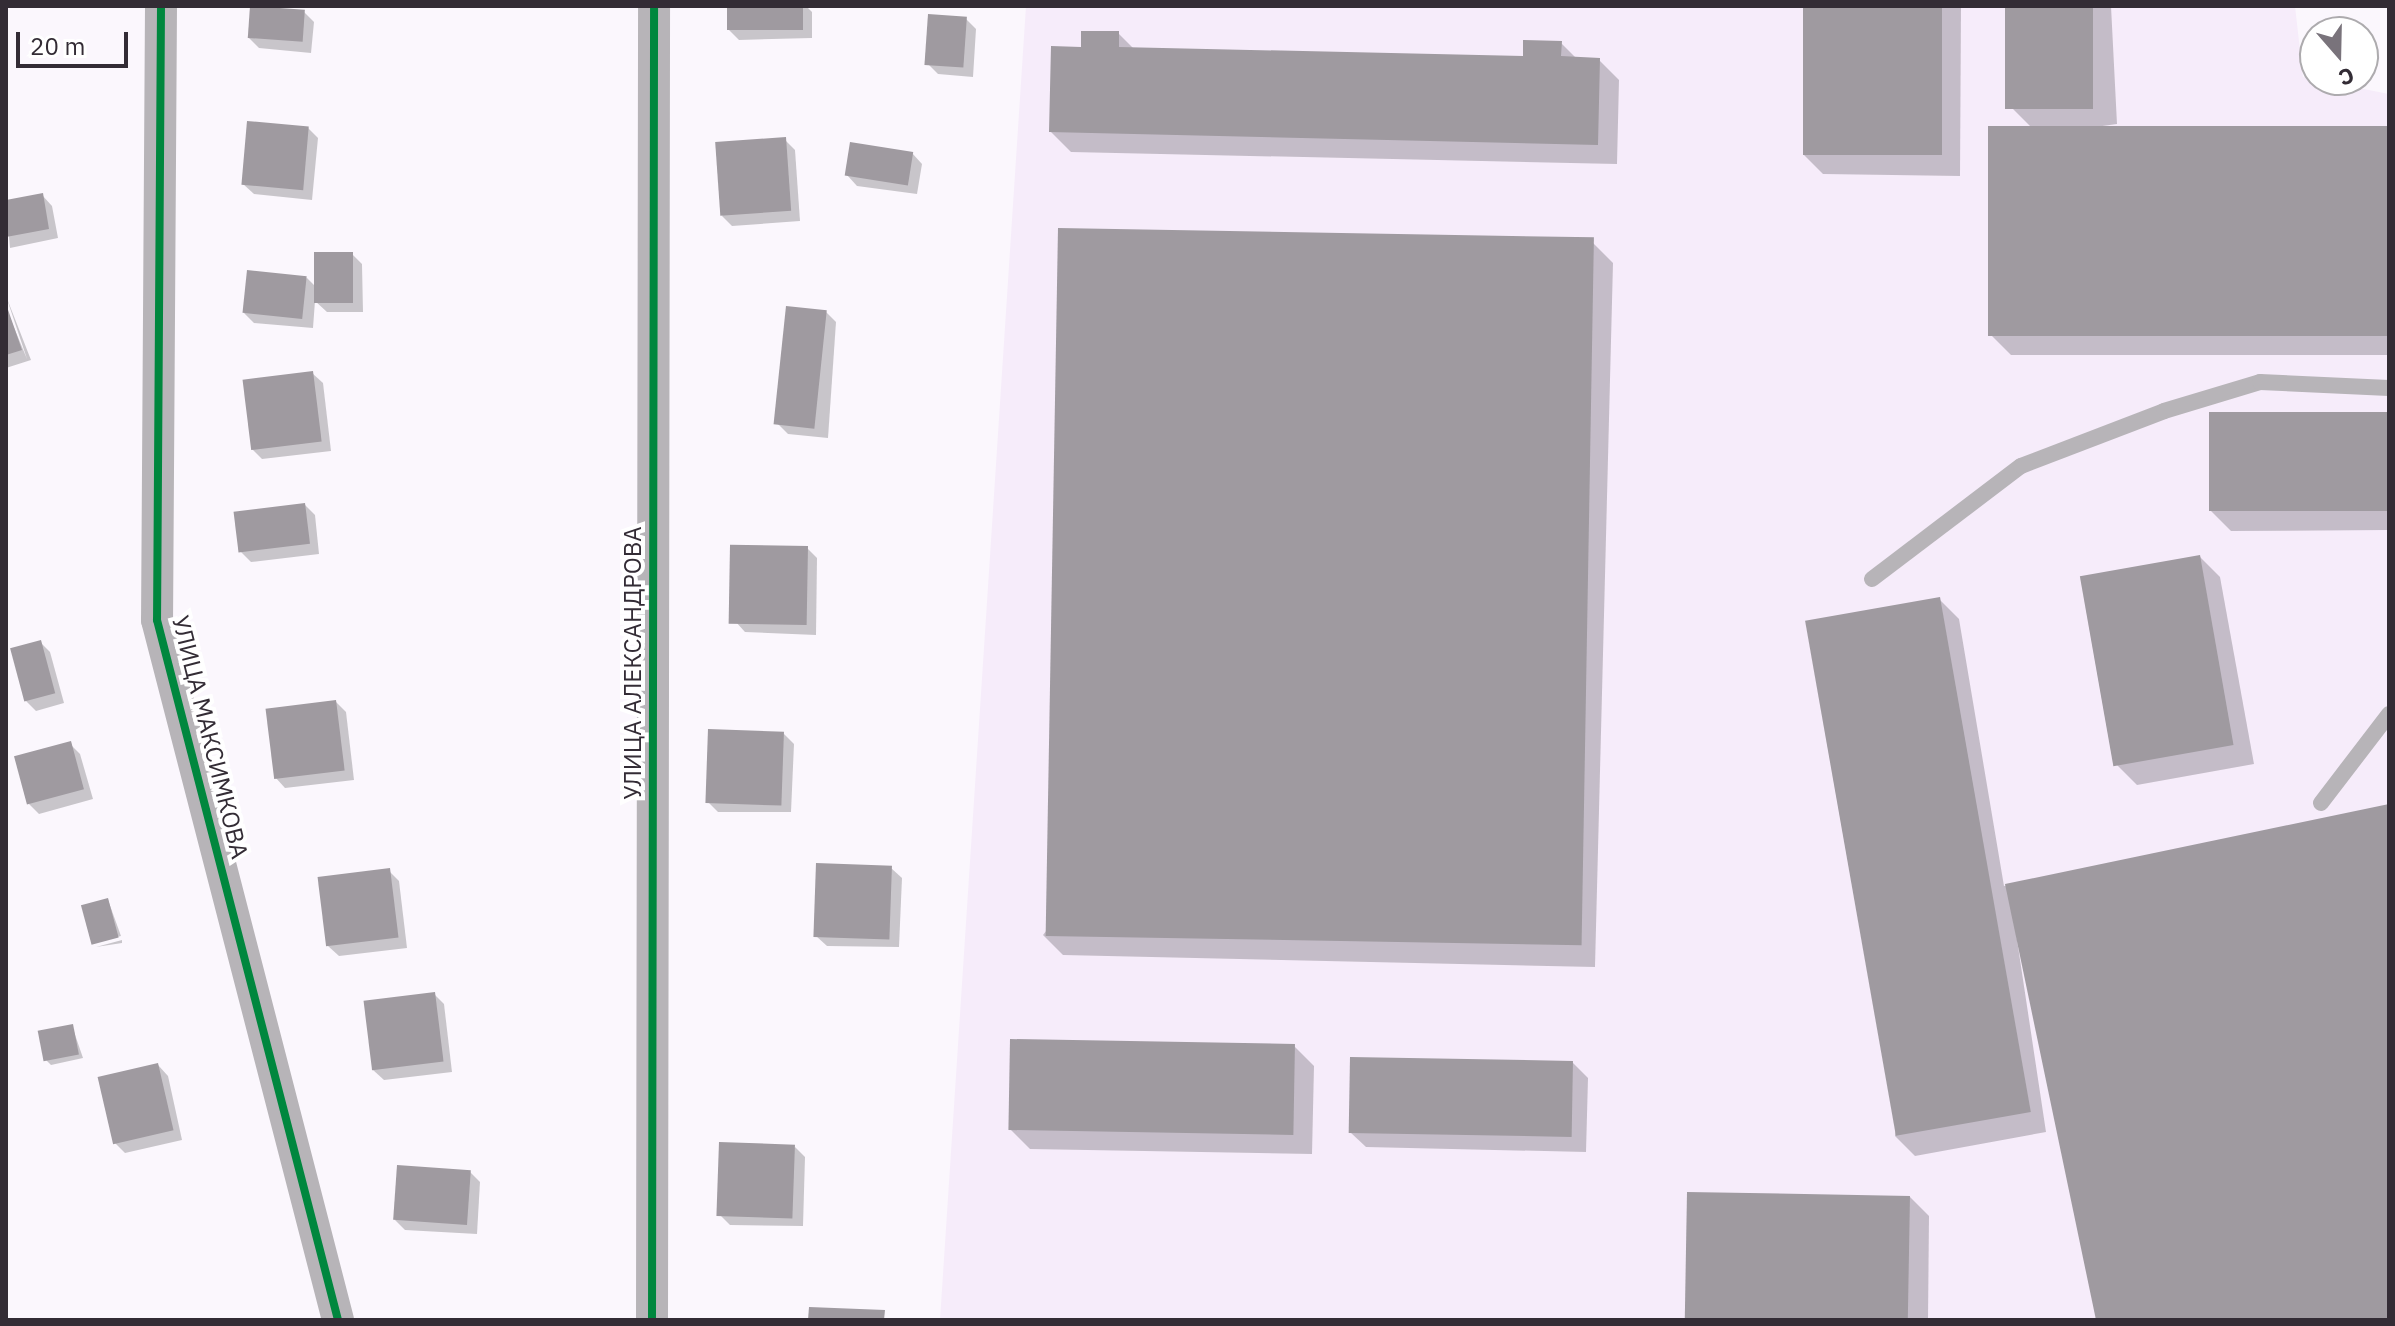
<!DOCTYPE html>
<meta charset="utf-8">
<style>
body{margin:0}
#map{position:relative;width:2395px;height:1326px;overflow:hidden;background:#fbf7fd;font-family:"IBM Plex Sans",sans-serif}
div>[style]{position:absolute}
.built>*{inset:0;background:#f6ecfa}
.shadow>*{inset:0;background:#0003}
.building>*{inset:0;background:#9f9aa0;transform-origin:0 0}
.service>*{height:16px;margin:-8px;padding:0 8px;transform-origin:8px;border-radius:8px;background:#b7b4b8}
.minor>*{height:32px;margin:-16px;padding:0 16px;transform-origin:16px;border-radius:16px;background:#b7b4b8}
.cycleway>*{height:8px;margin:-4px;padding:0 4px;transform-origin:4px;border-radius:4px;background:#00873e}
span{translate:-50% -50%;white-space:nowrap;text-align:center;line-height:1.15;-webkit-text-stroke:8px #fff;paint-order:stroke}
.street-label{font-size:24px;color:#332c35}
.frame{position:absolute;inset:0;border:8px solid #332c35;pointer-events:none}
.north{position:absolute;left:2299px;top:16px;width:80px;height:80px;box-sizing:border-box;background:#fff;border:2px solid #adabae;border-radius:50%;rotate:160deg;font-size:22px;font-weight:700;line-height:32px;text-align:center;color:#332c35}
.north::after{content:'';display:block;margin:auto;width:28px;height:36px;background:#79737b;clip-path:polygon(50% 0,100% 100%,50% 72%,0 100%)}
.scale{position:absolute;left:16px;top:32px;width:112px;height:36px;box-sizing:border-box;border:4px solid #332c35;border-top:0;padding-left:10px;font-size:24px;line-height:28px;white-space:nowrap;color:#332c35;-webkit-text-stroke:6px #fff;paint-order:stroke}
</style>
<div id="map">
<div class="built">
<div style="clip-path:polygon(1026px 6px,2295px 6px,2303px 77px,2389px 94px,2389px 1320px,940px 1320px)"></div>
</div>
<div class="shadow">
<div style="clip-path:polygon(729px 6px,806px 6px,812px 12px,812px 38px,739px 40px,729px 30px)"></div>
<div style="clip-path:polygon(1805px 6px,1961px 6px,1960px 176px,1823px 174px,1803px 154px)"></div>
<div style="clip-path:polygon(2007px 6px,2111px 6px,2117px 124px,2081px 129px,2389px 128px,2389px 355px,2011px 355px,1991px 335px,2033px 129px,2012px 108px)"></div>
<div style="clip-path:polygon(304px 12px,314px 22px,311px 53px,259px 48px,249px 38px)"></div>
<div style="clip-path:polygon(966px 19px,976px 29px,973px 77px,938px 74px,928px 64px)"></div>
<div style="clip-path:polygon(1118px 33px,1135px 50px,1525px 58px,1561px 43px,1577px 59px,1599px 60px,1619px 80px,1617px 164px,1071px 152px,1051px 132px,1083px 49px)"></div>
<div style="clip-path:polygon(308px 128px,318px 138px,312px 200px,254px 194px,243px 184px)"></div>
<div style="clip-path:polygon(785px 140px,795px 150px,800px 221px,732px 226px,722px 216px)"></div>
<div style="clip-path:polygon(912px 153px,922px 164px,917px 194px,857px 186px,847px 175px)"></div>
<div style="clip-path:polygon(42px 195px,52px 206px,58px 238px,10px 248px,6px 202px)"></div>
<div style="clip-path:polygon(1593px 243px,1613px 263px,1595px 967px,1063px 955px,1043px 935px)"></div>
<div style="clip-path:polygon(352px 254px,362px 264px,363px 312px,327px 312px,315px 301px,313px 328px,254px 323px,244px 313px,307px 278px,317px 288px)"></div>
<div style="clip-path:polygon(6px 296px,31px 360px,6px 368px,6px 308px,27px 359px)"></div>
<div style="clip-path:polygon(826px 312px,836px 322px,828px 438px,788px 434px,778px 424px)"></div>
<div style="clip-path:polygon(312px 373px,323px 383px,331px 451px,262px 459px,252px 449px)"></div>
<div style="clip-path:polygon(2389px 414px,2389px 530px,2231px 531px,2211px 511px)"></div>
<div style="clip-path:polygon(305px 505px,315px 515px,319px 554px,251px 562px,241px 552px)"></div>
<div style="clip-path:polygon(807px 548px,817px 558px,816px 635px,745px 632px,735px 621px)"></div>
<div style="clip-path:polygon(2200px 557px,2220px 577px,2254px 764px,2137px 785px,2117px 765px)"></div>
<div style="clip-path:polygon(1939px 599px,1959px 619px,2004px 886px,2389px 806px,2389px 1320px,2098px 1320px,2011px 900px,2046px 1132px,1915px 1156px,1895px 1136px)"></div>
<div style="clip-path:polygon(40px 642px,50px 652px,64px 703px,36px 711px,26px 701px)"></div>
<div style="clip-path:polygon(336px 702px,346px 712px,354px 780px,285px 788px,275px 777px)"></div>
<div style="clip-path:polygon(783px 733px,794px 744px,791px 812px,718px 812px,708px 802px)"></div>
<div style="clip-path:polygon(70px 744px,80px 754px,93px 799px,39px 814px,29px 804px)"></div>
<div style="clip-path:polygon(891px 868px,902px 878px,899px 947px,827px 946px,816px 936px)"></div>
<div style="clip-path:polygon(389px 871px,399px 881px,407px 948px,339px 956px,328px 946px)"></div>
<div style="clip-path:polygon(108px 900px,121px 936px,94px 943px)"></div>
<div style="clip-path:polygon(122px 940px,122px 943px,96px 947px)"></div>
<div style="clip-path:polygon(434px 994px,444px 1004px,452px 1072px,384px 1080px,373px 1070px)"></div>
<div style="clip-path:polygon(72px 1026px,83px 1058px,51px 1065px,46px 1060px)"></div>
<div style="clip-path:polygon(1294px 1046px,1314px 1066px,1312px 1154px,1030px 1149px,1010px 1129px)"></div>
<div style="clip-path:polygon(1573px 1063px,1588px 1078px,1586px 1152px,1366px 1147px,1350px 1132px)"></div>
<div style="clip-path:polygon(158px 1065px,168px 1076px,182px 1140px,125px 1153px,115px 1143px)"></div>
<div style="clip-path:polygon(795px 1147px,805px 1157px,803px 1226px,730px 1225px,720px 1215px)"></div>
<div style="clip-path:polygon(470px 1172px,480px 1182px,477px 1234px,405px 1230px,395px 1220px)"></div>
<div style="clip-path:polygon(1909px 1196px,1929px 1216px,1928px 1320px,1688px 1320px)"></div>
</div>
<div class="building">
<div style="left:250px;top:6px;width:55px;height:32px;rotate:4deg"></div>
<div style="left:727px;top:6px;width:76px;height:24px"></div>
<div style="left:1803px;top:6px;width:139px;height:149px"></div>
<div style="left:2005px;top:6px;width:88px;height:103px"></div>
<div style="left:928px;top:14px;width:39px;height:51px;rotate:4deg"></div>
<div style="clip-path:polygon(1081px 31px,1119px 31px,1119px 47px,1523px 56px,1523px 40px,1562px 41px,1561px 56px,1600px 58px,1598px 145px,1049px 132px,1051px 46px,1081px 47px)"></div>
<div style="left:247px;top:121px;width:62px;height:64px;rotate:5deg"></div>
<div style="left:2389px;top:126px;width:210px;height:401px;rotate:90deg"></div>
<div style="left:786px;top:137px;width:74px;height:71px;rotate:86deg"></div>
<div style="left:850px;top:142px;width:64px;height:34px;rotate:9deg"></div>
<div style="clip-path:polygon(43px 193px,49px 229px,6px 237px,6px 200px)"></div>
<div style="left:1058px;top:228px;width:536px;height:708px;rotate:1deg"></div>
<div style="left:314px;top:252px;width:39px;height:51px"></div>
<div style="left:247px;top:270px;width:60px;height:43px;rotate:6deg"></div>
<div style="clip-path:polygon(6px 304px,22px 350px,6px 355px)"></div>
<div style="left:786px;top:306px;width:41px;height:119px;rotate:6deg"></div>
<div style="left:313px;top:371px;width:71px;height:71px;rotate:83deg"></div>
<div style="left:2389px;top:412px;width:99px;height:180px;rotate:90deg"></div>
<div style="left:305px;top:503px;width:41px;height:72px;rotate:83deg"></div>
<div style="left:808px;top:546px;width:79px;height:78px;rotate:91deg"></div>
<div style="left:2200px;top:555px;width:193px;height:122px;rotate:80deg"></div>
<div style="left:1940px;top:597px;width:523px;height:137px;rotate:80deg"></div>
<div style="left:41px;top:640px;width:55px;height:32px;rotate:75deg"></div>
<div style="left:336px;top:700px;width:71px;height:71px;rotate:83deg"></div>
<div style="left:708px;top:729px;width:76px;height:74px;rotate:2deg"></div>
<div style="left:71px;top:741px;width:50px;height:59px;rotate:75deg"></div>
<div style="clip-path:polygon(2389px 804px,2389px 1320px,2096px 1320px,2005px 884px)"></div>
<div style="left:816px;top:863px;width:76px;height:74px;rotate:2deg"></div>
<div style="left:390px;top:868px;width:70px;height:73px;rotate:83deg"></div>
<div style="left:108px;top:898px;width:41px;height:28px;rotate:75deg"></div>
<div style="left:435px;top:992px;width:70px;height:72px;rotate:83deg"></div>
<div style="left:73px;top:1024px;width:31px;height:36px;rotate:79deg"></div>
<div style="left:1010px;top:1039px;width:285px;height:91px;rotate:1deg"></div>
<div style="left:1350px;top:1057px;width:223px;height:76px;rotate:1deg"></div>
<div style="left:158px;top:1063px;width:69px;height:62px;rotate:77deg"></div>
<div style="left:719px;top:1142px;width:76px;height:74px;rotate:2deg"></div>
<div style="left:397px;top:1165px;width:74px;height:55px;rotate:4deg"></div>
<div style="left:1687px;top:1192px;width:223px;height:128px;rotate:1deg"></div>
<div style="clip-path:polygon(809px 1307px,885px 1310px,884px 1320px,808px 1320px)"></div>
</div>
<div class="service">
<div style="left:1872px;top:579px;width:187px;rotate:-37.2deg"></div>
<div style="left:2021px;top:466px;width:153px;rotate:-21deg"></div>
<div style="left:2164px;top:411px;width:100px;rotate:-16.8deg"></div>
<div style="left:2260px;top:382px;width:129px;rotate:2.7deg"></div>
<div style="left:2321px;top:803px;width:112px;rotate:-52.6deg"></div>
</div>
<div class="minor">
<div style="left:161px;top:6px;width:614px;rotate:90.37deg"></div>
<div style="left:157px;top:620px;width:723px;rotate:75.5deg"></div>
<div style="left:652px;top:1320px;width:1314px;rotate:-89.91deg"></div>
</div>
<div class="cycleway">
<div style="left:161px;top:6px;width:614px;rotate:90.37deg"></div>
<div style="left:157px;top:620px;width:723px;rotate:75.5deg"></div>
<div style="left:652px;top:1320px;width:1314px;rotate:-89.91deg"></div>
</div>
<div class="street-label">
<span style="left:633px;top:663px;rotate:-90deg">УЛИЦА АЛЕКСАНДРОВА</span>
<span style="left:210px;top:737px;rotate:76deg">УЛИЦА МАКСИМКОВА</span>
</div>
<div class="frame"></div>
<div class="north">С</div>
<div class="scale">20 m</div>
</div>
